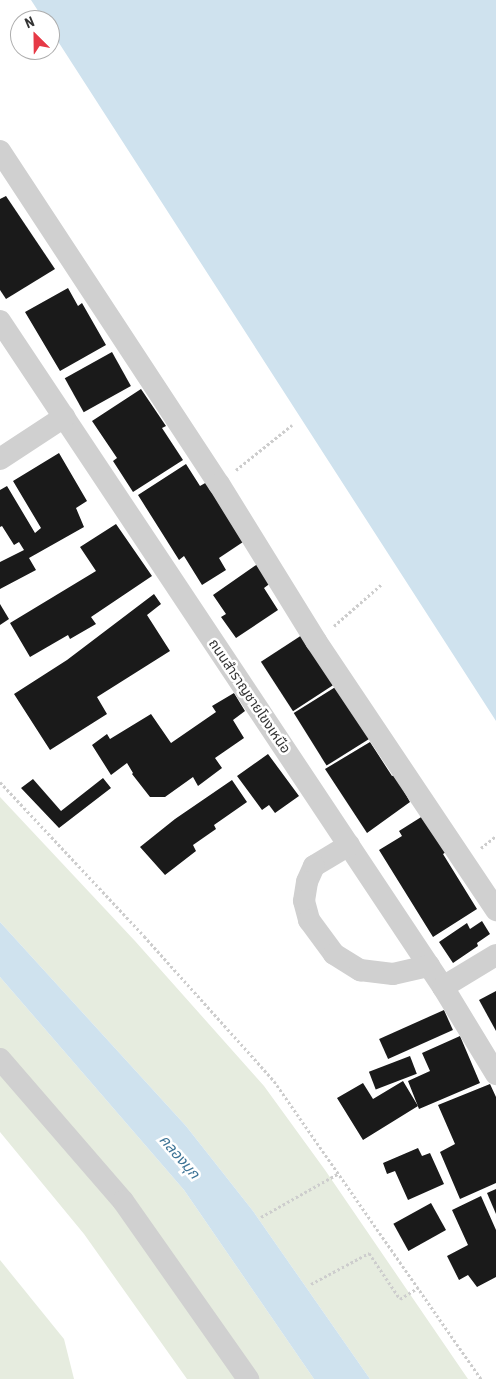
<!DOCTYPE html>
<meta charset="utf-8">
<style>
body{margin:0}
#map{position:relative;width:496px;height:1379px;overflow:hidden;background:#fff;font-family:"Roboto Condensed","Noto Sans Thai",sans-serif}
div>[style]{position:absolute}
.green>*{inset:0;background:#e6ecdf}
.water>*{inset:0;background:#cfe2ee}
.building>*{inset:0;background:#1a1a1a;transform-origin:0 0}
.path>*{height:3px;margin-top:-1.5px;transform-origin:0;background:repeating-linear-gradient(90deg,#cdcdcd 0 2.5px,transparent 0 5px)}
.minor>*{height:22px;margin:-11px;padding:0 11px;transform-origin:11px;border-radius:11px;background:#d0d0d0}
span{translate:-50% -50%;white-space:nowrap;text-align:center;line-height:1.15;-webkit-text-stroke:5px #fff;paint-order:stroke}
.street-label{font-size:14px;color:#333}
.water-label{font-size:15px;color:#3f7597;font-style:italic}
.north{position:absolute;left:10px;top:10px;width:50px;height:50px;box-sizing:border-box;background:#fff;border:1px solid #adadad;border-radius:50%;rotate:337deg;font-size:14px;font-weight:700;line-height:20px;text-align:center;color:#333}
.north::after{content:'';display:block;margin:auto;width:18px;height:22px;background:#e63946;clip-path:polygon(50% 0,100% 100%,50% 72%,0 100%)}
</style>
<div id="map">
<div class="green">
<div style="clip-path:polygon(0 797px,135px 941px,264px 1086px,325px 1170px,468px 1379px,370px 1379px,253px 1211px,186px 1126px,0 922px)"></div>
<div style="clip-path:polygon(0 977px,184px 1190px,314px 1379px,187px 1379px,84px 1234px,0 1132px)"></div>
<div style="clip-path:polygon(0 1260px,64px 1339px,74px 1379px,0 1379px)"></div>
</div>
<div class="water">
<div style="clip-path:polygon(31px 0,496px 0,496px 721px,50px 29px,50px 20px,44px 20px)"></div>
<div style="clip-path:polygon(0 922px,186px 1126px,253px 1211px,370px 1379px,314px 1379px,184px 1190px,0 977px)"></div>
</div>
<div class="building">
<div style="clip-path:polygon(6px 196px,55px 269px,6px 299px,0 290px,0 199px)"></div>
<div style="clip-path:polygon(68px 288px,78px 306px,82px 303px,106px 345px,60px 371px,25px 312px)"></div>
<div style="left:112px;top:352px;width:39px;height:54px;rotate:61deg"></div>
<div style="clip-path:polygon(141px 389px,166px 426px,162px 428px,183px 460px,133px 492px,113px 461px,117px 458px,92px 421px)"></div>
<div style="clip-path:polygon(59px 453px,87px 501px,76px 508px,84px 527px,29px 558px,36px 570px,0 589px,0 562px,24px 550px,19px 542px,14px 545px,2px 526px,0 527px,0 490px,7px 486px,35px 533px,41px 528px,13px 481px)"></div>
<div style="clip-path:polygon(186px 464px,200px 486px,207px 482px,246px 540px,219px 558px,226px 570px,202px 585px,184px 556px,179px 560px,138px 495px)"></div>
<div style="clip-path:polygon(116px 524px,152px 576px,91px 617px,96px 624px,70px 639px,68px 635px,30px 657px,10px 623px,96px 571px,80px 547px)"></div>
<div style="clip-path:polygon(259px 563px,272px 582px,264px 588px,278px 610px,236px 638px,221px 617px,226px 614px,213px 595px)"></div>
<div style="clip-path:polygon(154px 594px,161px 604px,147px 615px,170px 651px,97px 697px,107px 714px,50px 750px,14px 694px,67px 660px)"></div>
<div style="clip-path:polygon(0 604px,9px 619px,0 625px)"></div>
<div style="left:302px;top:635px;width:59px;height:49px;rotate:57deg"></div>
<div style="left:337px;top:686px;width:62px;height:51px;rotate:58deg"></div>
<div style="clip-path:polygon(234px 693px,245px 711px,233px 720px,244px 738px,215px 758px,222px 768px,198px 786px,193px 777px,165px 797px,150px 797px,132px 774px,133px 773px,127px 763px,111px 775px,92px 745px,107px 734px,110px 739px,151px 714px,171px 743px,216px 712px,212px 706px)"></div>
<div style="clip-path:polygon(370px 742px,392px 776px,395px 775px,410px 802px,367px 833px,325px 769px)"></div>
<div style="clip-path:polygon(268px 754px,299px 796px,275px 813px,269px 805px,262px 810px,237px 776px)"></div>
<div style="clip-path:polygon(103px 778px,111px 788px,59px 828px,21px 788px,33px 779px,61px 811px)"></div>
<div style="clip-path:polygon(232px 780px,247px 802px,214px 825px,216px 829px,193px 845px,196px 851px,165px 875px,140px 847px,175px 819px)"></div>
<div style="clip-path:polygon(426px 814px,449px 850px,443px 854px,477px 909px,433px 937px,379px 850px,402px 836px,399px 831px)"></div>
<div style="clip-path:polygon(482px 921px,490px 934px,477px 943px,478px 946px,453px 963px,439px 942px,467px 923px,470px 929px)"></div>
<div style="clip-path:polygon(496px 991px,496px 1031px,479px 1000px)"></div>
<div style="left:444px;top:1010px;width:22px;height:71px;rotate:66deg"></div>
<div style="clip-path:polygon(460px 1036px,480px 1083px,419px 1109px,408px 1081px,430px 1071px,422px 1053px)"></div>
<div style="left:410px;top:1056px;width:19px;height:44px;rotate:69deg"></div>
<div style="clip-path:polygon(403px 1081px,418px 1106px,363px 1140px,337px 1098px,363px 1083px,373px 1099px)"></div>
<div style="clip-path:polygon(490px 1084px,496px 1097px,496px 1183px,460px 1199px,440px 1152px,455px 1144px,438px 1105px)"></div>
<div style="clip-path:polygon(418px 1148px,422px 1156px,430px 1153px,444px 1184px,408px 1200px,395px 1171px,387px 1174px,383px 1163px)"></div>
<div style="clip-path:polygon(496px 1189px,496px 1214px,487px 1193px)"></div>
<div style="clip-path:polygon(481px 1196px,496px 1230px,496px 1277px,477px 1287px,468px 1275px,459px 1280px,447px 1256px,468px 1245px,452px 1210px)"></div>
<div style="left:431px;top:1203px;width:31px;height:43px;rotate:61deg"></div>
</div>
<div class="path">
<div style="left:236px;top:470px;width:72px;rotate:-38.8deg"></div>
<div style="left:334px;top:626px;width:65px;rotate:-41.3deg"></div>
<div style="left:0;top:782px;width:211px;rotate:46.9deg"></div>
<div style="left:144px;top:936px;width:195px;rotate:48.1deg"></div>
<div style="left:274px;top:1081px;width:363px;rotate:55.2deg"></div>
<div style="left:481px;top:848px;width:19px;rotate:-39deg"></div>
<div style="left:261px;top:1217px;width:90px;rotate:-29.4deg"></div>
<div style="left:311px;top:1284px;width:66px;rotate:-28.1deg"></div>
<div style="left:369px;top:1253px;width:55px;rotate:56deg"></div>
<div style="left:400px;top:1299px;width:22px;rotate:-32deg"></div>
</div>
<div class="minor">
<div style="left:0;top:151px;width:399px;rotate:56.7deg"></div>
<div style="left:219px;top:484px;width:185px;rotate:58.3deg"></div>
<div style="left:316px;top:641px;width:324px;rotate:56.2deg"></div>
<div style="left:0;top:321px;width:800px;rotate:56.37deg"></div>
<div style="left:443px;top:987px;width:102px;rotate:58.7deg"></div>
<div style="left:0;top:459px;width:77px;rotate:-33.3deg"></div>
<div style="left:349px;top:845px;width:41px;rotate:149deg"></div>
<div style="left:314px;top:866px;width:17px;rotate:114deg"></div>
<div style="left:307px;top:882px;width:19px;rotate:99deg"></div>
<div style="left:304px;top:901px;width:20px;rotate:75deg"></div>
<div style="left:309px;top:920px;width:42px;rotate:53.7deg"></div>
<div style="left:334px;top:954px;width:31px;rotate:32deg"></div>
<div style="left:360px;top:970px;width:33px;rotate:7deg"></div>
<div style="left:393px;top:974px;width:37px;rotate:-13deg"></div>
<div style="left:443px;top:987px;width:62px;rotate:-31.1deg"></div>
<div style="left:0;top:1059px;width:188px;rotate:49.1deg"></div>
<div style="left:123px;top:1201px;width:218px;rotate:54.9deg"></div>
</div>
<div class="street-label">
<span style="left:250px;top:696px;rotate:56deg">ถนนสำราญชายโขงเหนือ</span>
</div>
<div class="water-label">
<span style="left:179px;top:1157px;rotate:49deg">คลองมุก</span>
</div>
<div class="north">N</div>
</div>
